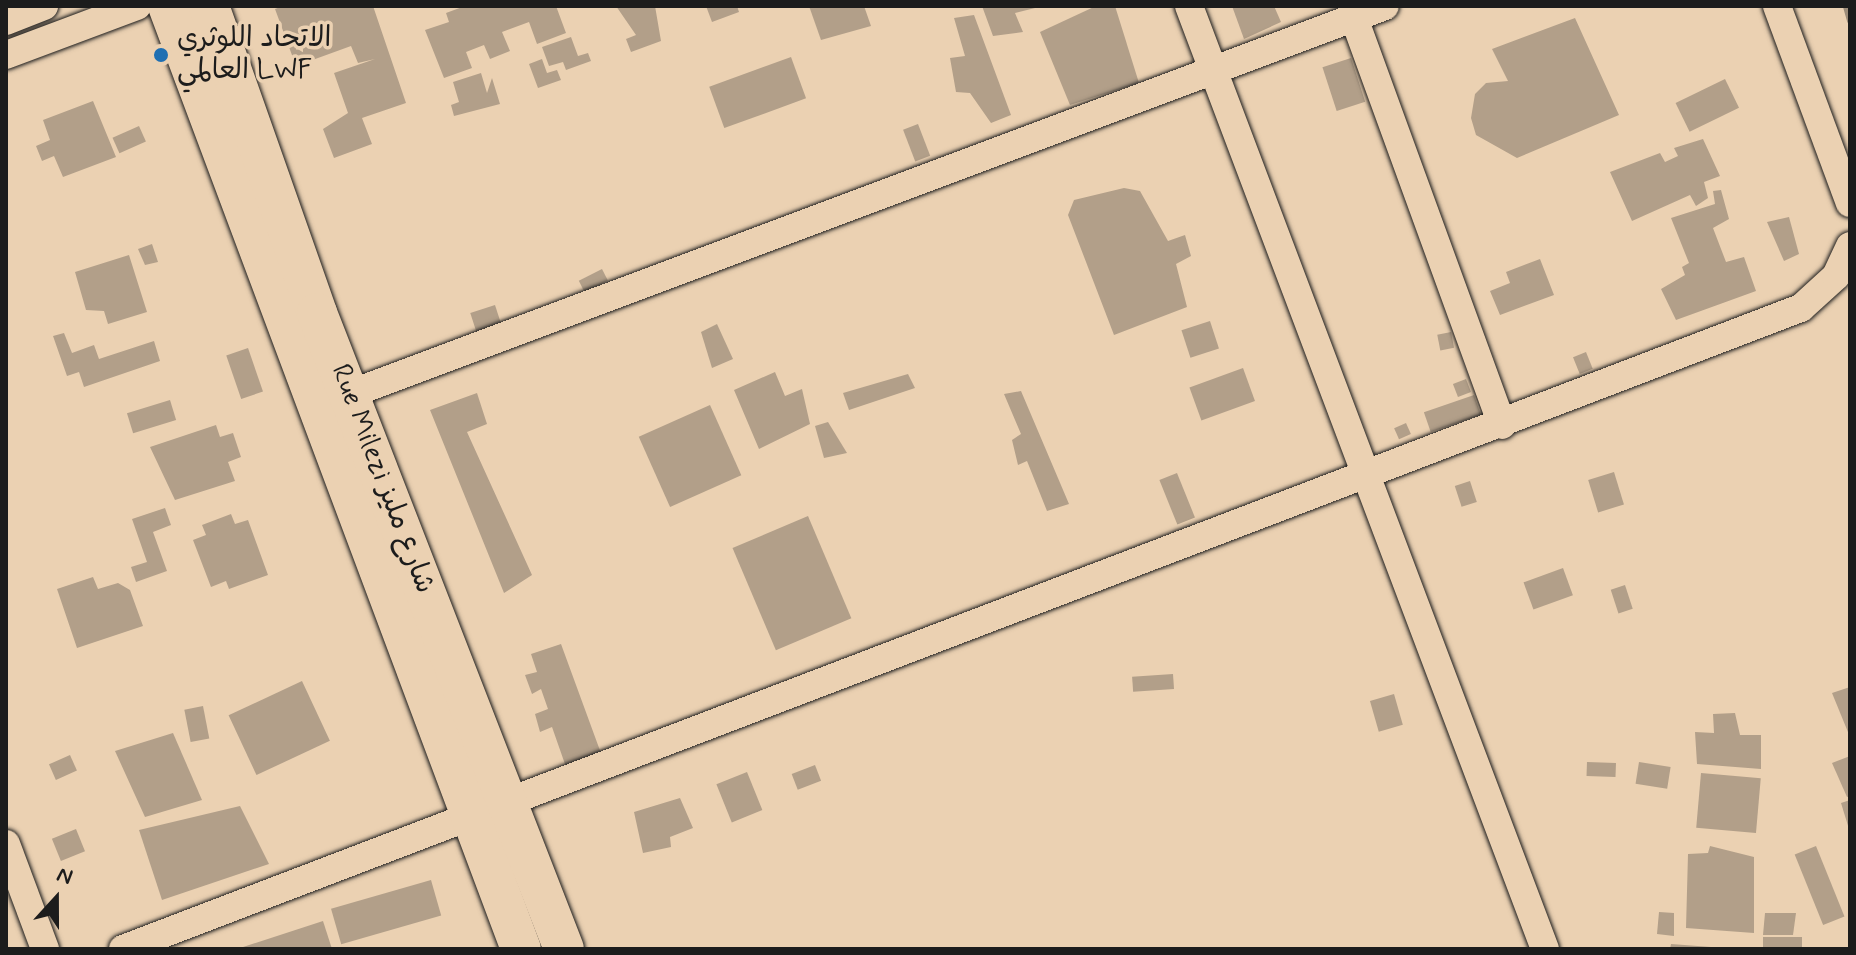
<!DOCTYPE html>
<meta charset="utf-8">
<style>
body{margin:0}
#map{position:relative;width:1856px;height:955px;overflow:hidden;background:#ebd1b2;font-family:Mynerve,"Playpen Sans Arabic",sans-serif}
div>[style]{position:absolute}
.stream>*{height:7px;margin:-3.5px;padding:0 3.5px;transform-origin:3.5px;border-radius:3.5px;background:#9c8c79}
.building>*{inset:0;background:#b29f89;transform-origin:0 0}
.roads{filter:drop-shadow(0 0 2px #1c1c1c) drop-shadow(0 0 2px #1c1c1c)}
.street>*{height:28px;margin:-14px;padding:0 14px;transform-origin:14px;border-radius:14px;background:#ebd1b2}
.secondary>*{height:40px;margin:-20px;padding:0 20px;transform-origin:20px;border-radius:20px;background:#ebd1b2}
.dots>*{width:22px;height:22px;translate:-50% -50%;box-sizing:border-box;border:4px solid #ebd1b2;border-radius:50%}
span{translate:-50% -50%;white-space:nowrap;text-align:center;line-height:1.15;-webkit-text-stroke:7px #ebd1b2;paint-order:stroke}
.poi-label{font-size:28px;color:#1c1c1c}
.left{translate:0 -50%;text-align:left}
.street-label{font-size:28px;color:#1c1c1c}
.frame{position:absolute;inset:0;border:8px solid #1c1c1c;pointer-events:none}
.north{position:absolute;left:16px;top:859px;width:80px;height:80px;-webkit-text-stroke:6px #ebd1b2;paint-order:stroke;rotate:21deg;font-size:22px;font-weight:700;line-height:32px;text-align:center;color:#1c1c1c}
.north::after{content:'';display:block;margin:auto;width:28px;height:36px;background:#1c1c1c;clip-path:polygon(50% 0,100% 100%,50% 72%,0 100%)}
</style>
<div id="map">
<div class="stream">
<div style="left:1846px;top:6px;width:15px;rotate:74deg"></div>
</div>
<div class="building">
<div style="clip-path:polygon(283px 6px,373px 6px,406px 103px,362px 118px,372px 144px,334px 158px,323px 129px,348px 113px,334px 73px,375px 59px,358px 63px,351px 46px,296px 66px,275px 9px)"></div>
<div style="clip-path:polygon(465px 6px,556px 6px,566px 33px,537px 44px,529px 22px,502px 32px,510px 51px,490px 59px,484px 45px,466px 52px,472px 68px,444px 78px,425px 30px,449px 22px,446px 13px)"></div>
<div style="clip-path:polygon(616px 6px,655px 6px,661px 41px,631px 52px,626px 39px,636px 35px)"></div>
<div style="clip-path:polygon(706px 6px,737px 6px,739px 12px,712px 22px)"></div>
<div style="clip-path:polygon(809px 6px,864px 6px,871px 26px,821px 40px)"></div>
<div style="clip-path:polygon(982px 6px,1038px 6px,1039px 7px,1015px 13px,1023px 32px,993px 36px)"></div>
<div style="clip-path:polygon(1096px 6px,1115px 6px,1139px 83px,1070px 105px,1040px 32px)"></div>
<div style="clip-path:polygon(1232px 6px,1274px 6px,1281px 22px,1244px 39px)"></div>
<div style="clip-path:polygon(974px 15px,1011px 115px,991px 123px,970px 93px,956px 92px,950px 58px,965px 56px,954px 18px)"></div>
<div style="clip-path:polygon(1575px 18px,1619px 115px,1517px 158px,1476px 135px,1471px 118px,1475px 94px,1486px 83px,1508px 81px,1492px 49px)"></div>
<div style="clip-path:polygon(571px 37px,578px 56px,588px 53px,591px 61px,566px 70px,563px 62px,549px 66px,542px 47px)"></div>
<div style="left:791px;top:57px;width:44px;height:87px;rotate:70deg"></div>
<div style="left:1351px;top:58px;width:46px;height:30px;rotate:72deg"></div>
<div style="clip-path:polygon(542px 59px,547px 73px,557px 70px,561px 80px,538px 88px,529px 64px)"></div>
<div style="clip-path:polygon(481px 73px,487px 93px,492px 78px,500px 104px,454px 116px,451px 105px,459px 102px,453px 82px)"></div>
<div style="left:1725px;top:79px;width:32px;height:55px;rotate:64deg"></div>
<div style="clip-path:polygon(93px 101px,116px 157px,63px 177px,54px 156px,42px 161px,36px 146px,50px 140px,43px 120px)"></div>
<div style="left:918px;top:124px;width:34px;height:16px;rotate:69deg"></div>
<div style="left:139px;top:126px;width:17px;height:29px;rotate:66deg"></div>
<div style="clip-path:polygon(1703px 139px,1720px 176px,1704px 182px,1708px 198px,1696px 206px,1690px 195px,1632px 221px,1610px 172px,1660px 153px,1665px 162px,1678px 156px,1674px 148px)"></div>
<div style="clip-path:polygon(1124px 188px,1140px 191px,1168px 241px,1185px 235px,1191px 256px,1176px 264px,1187px 307px,1114px 335px,1068px 215px,1074px 200px)"></div>
<div style="clip-path:polygon(1721px 190px,1729px 219px,1713px 228px,1726px 262px,1744px 257px,1756px 291px,1676px 320px,1661px 289px,1685px 275px,1682px 267px,1689px 263px,1671px 218px,1715px 204px,1713px 191px)"></div>
<div style="clip-path:polygon(1789px 217px,1799px 254px,1784px 261px,1767px 222px)"></div>
<div style="clip-path:polygon(152px 244px,158px 262px,145px 265px,138px 249px)"></div>
<div style="clip-path:polygon(129px 255px,147px 312px,108px 324px,104px 311px,86px 310px,75px 272px)"></div>
<div style="clip-path:polygon(1540px 259px,1554px 295px,1500px 315px,1490px 291px,1510px 283px,1506px 272px)"></div>
<div style="left:602px;top:269px;width:13px;height:26px;rotate:63deg"></div>
<div style="left:495px;top:305px;width:22px;height:26px;rotate:72deg"></div>
<div style="left:1210px;top:321px;width:29px;height:30px;rotate:72deg"></div>
<div style="clip-path:polygon(717px 324px,733px 359px,712px 368px,701px 332px)"></div>
<div style="left:1451px;top:332px;width:16px;height:14px;rotate:79deg"></div>
<div style="clip-path:polygon(64px 333px,72px 353px,94px 345px,99px 359px,154px 341px,160px 361px,84px 387px,79px 372px,67px 376px,53px 336px)"></div>
<div style="left:248px;top:348px;width:46px;height:23px;rotate:71deg"></div>
<div style="left:1586px;top:352px;width:18px;height:14px;rotate:68deg"></div>
<div style="left:1243px;top:368px;width:35px;height:57px;rotate:70deg"></div>
<div style="clip-path:polygon(775px 372px,785px 396px,802px 389px,810px 424px,759px 449px,734px 390px)"></div>
<div style="clip-path:polygon(908px 374px,915px 388px,849px 410px,843px 393px)"></div>
<div style="left:1466px;top:379px;width:14px;height:14px;rotate:69deg"></div>
<div style="clip-path:polygon(1021px 391px,1069px 504px,1047px 511px,1027px 461px,1018px 465px,1012px 440px,1021px 434px,1004px 394px)"></div>
<div style="clip-path:polygon(477px 393px,487px 424px,467px 432px,532px 575px,504px 593px,430px 410px)"></div>
<div style="left:1474px;top:395px;width:21px;height:53px;rotate:71deg"></div>
<div style="left:170px;top:400px;width:21px;height:45px;rotate:73deg"></div>
<div style="left:710px;top:405px;width:77px;height:78px;rotate:66deg"></div>
<div style="clip-path:polygon(828px 422px,847px 453px,824px 458px,815px 426px)"></div>
<div style="left:1406px;top:423px;width:12px;height:13px;rotate:66deg"></div>
<div style="clip-path:polygon(216px 425px,220px 437px,233px 433px,241px 457px,228px 462px,235px 481px,175px 500px,150px 447px)"></div>
<div style="left:1614px;top:472px;width:34px;height:27px;rotate:73deg"></div>
<div style="left:1177px;top:473px;width:48px;height:19px;rotate:68deg"></div>
<div style="left:1470px;top:481px;width:22px;height:16px;rotate:72deg"></div>
<div style="clip-path:polygon(165px 508px,171px 525px,153px 532px,167px 571px,136px 582px,131px 567px,147px 562px,132px 519px)"></div>
<div style="clip-path:polygon(231px 514px,235px 524px,248px 520px,268px 575px,229px 589px,226px 581px,211px 587px,193px 540px,206px 535px,202px 525px)"></div>
<div style="left:808px;top:516px;width:111px;height:82px;rotate:67deg"></div>
<div style="left:1563px;top:568px;width:29px;height:42px;rotate:70deg"></div>
<div style="clip-path:polygon(93px 577px,98px 589px,118px 583px,130px 590px,143px 626px,77px 648px,57px 589px)"></div>
<div style="left:1625px;top:585px;width:25px;height:15px;rotate:72deg"></div>
<div style="clip-path:polygon(561px 644px,602px 756px,566px 767px,552px 727px,540px 732px,535px 714px,548px 709px,541px 689px,532px 694px,525px 675px,537px 672px,531px 654px)"></div>
<div style="left:1173px;top:674px;width:15px;height:41px;rotate:86deg"></div>
<div style="left:302px;top:681px;width:66px;height:81px;rotate:65deg"></div>
<div style="clip-path:polygon(1850px 687px,1850px 737px,1832px 693px)"></div>
<div style="left:1394px;top:694px;width:32px;height:25px;rotate:74deg"></div>
<div style="left:203px;top:706px;width:33px;height:19px;rotate:79deg"></div>
<div style="clip-path:polygon(1735px 713px,1740px 735px,1761px 735px,1761px 769px,1697px 764px,1695px 732px,1714px 733px,1713px 714px)"></div>
<div style="clip-path:polygon(173px 733px,202px 800px,145px 817px,115px 751px)"></div>
<div style="left:70px;top:755px;width:17px;height:23px;rotate:66deg"></div>
<div style="clip-path:polygon(1850px 756px,1850px 796px,1847px 797px,1832px 763px)"></div>
<div style="left:1587px;top:762px;width:29px;height:14px;rotate:2deg"></div>
<div style="left:1639px;top:762px;width:32px;height:22px;rotate:9deg"></div>
<div style="left:815px;top:765px;width:17px;height:25px;rotate:69deg"></div>
<div style="left:747px;top:772px;width:41px;height:33px;rotate:68deg"></div>
<div style="left:1701px;top:773px;width:60px;height:55px;rotate:5deg"></div>
<div style="clip-path:polygon(680px 798px,693px 828px,670px 837px,671px 847px,643px 853px,634px 812px)"></div>
<div style="clip-path:polygon(1850px 800px,1850px 829px,1849px 829px,1841px 803px)"></div>
<div style="clip-path:polygon(240px 806px,269px 864px,162px 900px,139px 830px)"></div>
<div style="left:76px;top:829px;width:24px;height:26px;rotate:68deg"></div>
<div style="clip-path:polygon(1710px 846px,1754px 857px,1754px 933px,1686px 928px,1688px 854px,1708px 853px)"></div>
<div style="left:1816px;top:846px;width:76px;height:23px;rotate:68deg"></div>
<div style="left:431px;top:880px;width:37px;height:104px;rotate:74deg"></div>
<div style="clip-path:polygon(1659px 912px,1674px 913px,1674px 936px,1657px 934px)"></div>
<div style="clip-path:polygon(1765px 913px,1796px 913px,1793px 935px,1763px 935px)"></div>
<div style="clip-path:polygon(323px 921px,332px 949px,240px 949px,240px 948px)"></div>
<div style="left:1802px;top:937px;width:12px;height:39px;rotate:90deg"></div>
<div style="clip-path:polygon(1671px 944px,1711px 947px,1711px 949px,1670px 949px)"></div>
</div>
<div class="roads">
<div class="street">
<div style="left:1189px;top:6px;width:1008px;rotate:69.32deg"></div>
<div style="left:1777px;top:6px;width:210px;rotate:69.7deg"></div>
<div style="left:1354px;top:18px;width:433px;rotate:70deg"></div>
<div style="left:6px;top:21px;width:41px;rotate:-21.5deg"></div>
<div style="left:6px;top:55px;width:140px;rotate:-20.5deg"></div>
<div style="left:350px;top:394px;width:1105px;rotate:-20.55deg"></div>
<div style="left:6px;top:844px;width:112px;rotate:69.6deg"></div>
<div style="left:123px;top:949px;width:1796px;rotate:-20.91deg"></div>
<div style="left:1801px;top:308px;width:47px;rotate:-42.4deg"></div>
<div style="left:1836px;top:276px;width:33px;rotate:-65deg"></div>
</div>
<div class="secondary">
<div style="left:168px;top:6px;width:1007px;rotate:69.48deg"></div>
<div style="left:209px;top:6px;width:325px;rotate:70.6deg"></div>
<div style="left:317px;top:313px;width:682px;rotate:68.78deg"></div>
</div>
</div>
<div class="dots">
<div style="left:161px;top:55px;background:#1f6fb2"></div>
</div>
<div class="poi-label">
<span class="left" style="left:177px;top:55px">الاتحاد اللوثري<br>العالمي LWF</span>
</div>
<div class="street-label">
<span style="left:382px;top:479px;rotate:69deg">Rue Milezi شارع مليز</span>
</div>
<div class="frame"></div>
<div class="north">N</div>
</div>
